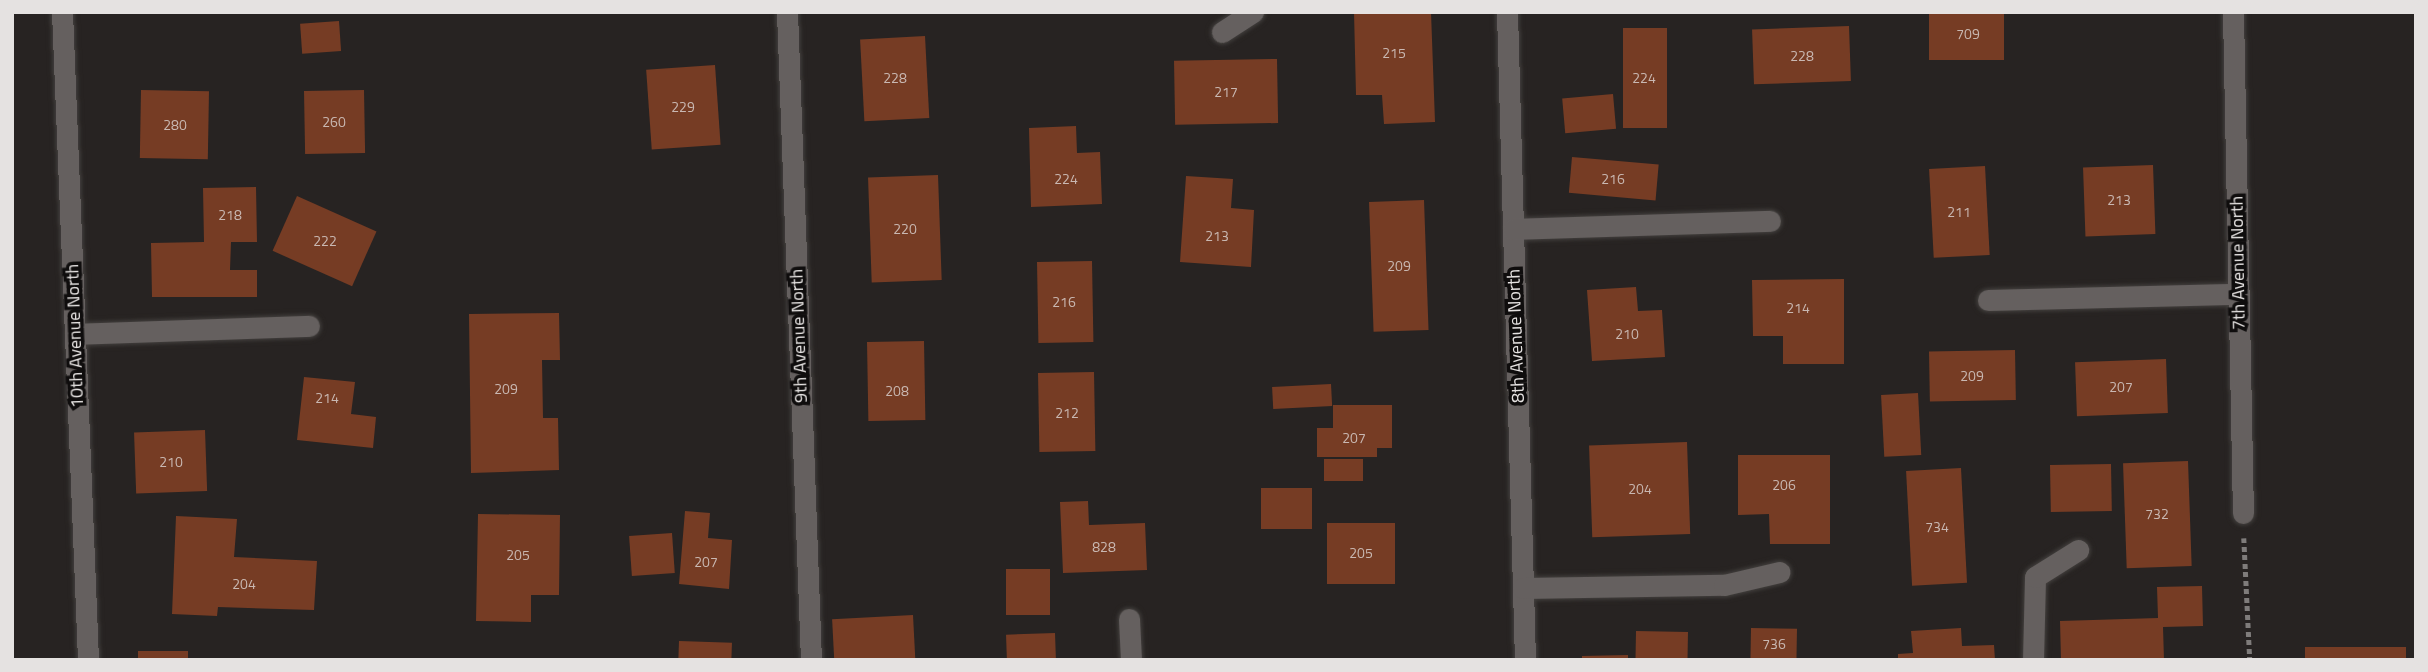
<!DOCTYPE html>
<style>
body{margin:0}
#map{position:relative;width:2428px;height:672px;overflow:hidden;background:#272322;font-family:"Titillium Web",sans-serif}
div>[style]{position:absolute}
.building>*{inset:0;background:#763c24;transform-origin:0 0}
.path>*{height:4.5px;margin-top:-2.25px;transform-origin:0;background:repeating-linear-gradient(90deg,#7f7c7b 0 5px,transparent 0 8.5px)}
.roads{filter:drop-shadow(0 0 2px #43403e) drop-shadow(0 0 2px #43403e)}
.minor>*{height:21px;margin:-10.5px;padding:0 10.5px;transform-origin:10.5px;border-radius:10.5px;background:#65605f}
span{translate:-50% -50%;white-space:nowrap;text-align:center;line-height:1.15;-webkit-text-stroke:7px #0f0d0d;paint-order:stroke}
.number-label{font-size:14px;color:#c9b8b2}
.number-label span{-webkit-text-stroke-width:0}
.street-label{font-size:18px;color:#e5e2e1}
.frame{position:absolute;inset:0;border:14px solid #e5e2e1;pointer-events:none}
</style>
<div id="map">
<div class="building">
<div style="clip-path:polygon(1354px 12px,1431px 12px,1435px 122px,1384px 124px,1382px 95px,1356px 95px)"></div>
<div style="left:1929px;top:12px;width:75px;height:48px"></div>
<div style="left:339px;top:21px;width:30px;height:39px;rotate:86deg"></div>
<div style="left:1849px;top:26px;width:55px;height:97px;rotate:88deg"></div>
<div style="left:1623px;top:28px;width:44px;height:100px"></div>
<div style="left:925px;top:36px;width:82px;height:65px;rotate:87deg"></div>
<div style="left:1277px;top:59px;width:64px;height:103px;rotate:89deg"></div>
<div style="left:715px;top:65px;width:80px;height:69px;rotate:86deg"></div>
<div style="left:141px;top:90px;width:68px;height:68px;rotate:1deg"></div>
<div style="left:364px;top:90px;width:63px;height:60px;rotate:89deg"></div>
<div style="left:1613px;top:94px;width:35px;height:51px;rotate:85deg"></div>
<div style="clip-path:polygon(1076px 126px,1077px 153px,1100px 152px,1102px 204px,1031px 207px,1029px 128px)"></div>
<div style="left:1572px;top:157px;width:87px;height:36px;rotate:5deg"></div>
<div style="left:2153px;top:165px;width:69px;height:70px;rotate:88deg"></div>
<div style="left:1985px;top:166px;width:89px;height:56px;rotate:87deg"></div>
<div style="left:938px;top:175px;width:105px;height:70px;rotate:88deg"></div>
<div style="clip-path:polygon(1186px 176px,1233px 179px,1231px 208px,1254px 210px,1251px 267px,1180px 262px)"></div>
<div style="clip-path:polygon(256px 187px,257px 242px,231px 242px,230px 270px,257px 270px,257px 297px,152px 297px,151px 243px,204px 242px,203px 188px)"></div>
<div style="left:297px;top:196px;width:87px;height:60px;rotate:24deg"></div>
<div style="left:1424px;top:200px;width:130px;height:55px;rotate:88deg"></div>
<div style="left:1092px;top:261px;width:81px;height:55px;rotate:89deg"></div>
<div style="clip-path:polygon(1844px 279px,1844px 364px,1783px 364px,1783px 336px,1753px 336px,1752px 280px)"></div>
<div style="clip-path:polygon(1636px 287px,1638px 311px,1662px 310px,1665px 357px,1592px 361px,1587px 290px)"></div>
<div style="clip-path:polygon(559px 313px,560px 360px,542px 360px,543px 418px,558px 418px,559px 470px,471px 473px,469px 314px)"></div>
<div style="left:924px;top:341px;width:79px;height:57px;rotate:89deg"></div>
<div style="left:2015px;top:350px;width:50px;height:86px;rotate:89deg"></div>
<div style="left:2166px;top:359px;width:54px;height:91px;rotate:88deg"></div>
<div style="left:1094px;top:372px;width:79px;height:56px;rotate:89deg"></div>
<div style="clip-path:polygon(304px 377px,355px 382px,351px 414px,376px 417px,373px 448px,297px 440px)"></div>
<div style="left:1331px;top:384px;width:22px;height:59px;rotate:87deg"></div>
<div style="left:1918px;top:393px;width:62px;height:37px;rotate:87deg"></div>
<div style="clip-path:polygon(1333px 405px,1392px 405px,1392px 448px,1377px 448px,1377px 457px,1317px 457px,1317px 428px,1333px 428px)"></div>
<div style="left:205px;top:430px;width:61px;height:71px;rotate:88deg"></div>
<div style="left:1687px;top:442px;width:92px;height:98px;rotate:88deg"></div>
<div style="clip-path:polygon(1738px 455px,1830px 455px,1830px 544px,1770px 544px,1769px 514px,1738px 515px)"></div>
<div style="left:1363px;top:459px;width:22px;height:39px;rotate:90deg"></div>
<div style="left:2188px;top:461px;width:105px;height:65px;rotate:88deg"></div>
<div style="left:2111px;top:464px;width:47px;height:61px;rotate:89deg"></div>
<div style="left:1961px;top:468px;width:115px;height:55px;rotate:87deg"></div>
<div style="left:1312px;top:488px;width:41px;height:51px;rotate:90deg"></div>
<div style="clip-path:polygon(1088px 501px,1089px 525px,1145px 523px,1147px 570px,1063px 573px,1060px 502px)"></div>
<div style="clip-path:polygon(685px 511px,710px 513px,708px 538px,732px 540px,729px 589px,679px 584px)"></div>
<div style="clip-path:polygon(478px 514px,560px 515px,559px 595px,531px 595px,531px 622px,476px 621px)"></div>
<div style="clip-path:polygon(176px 516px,237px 519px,234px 557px,317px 561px,314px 610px,218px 607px,217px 616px,172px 614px)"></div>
<div style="left:1327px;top:523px;width:68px;height:61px"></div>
<div style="left:672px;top:533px;width:40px;height:43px;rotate:86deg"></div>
<div style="left:1006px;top:569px;width:44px;height:46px"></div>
<div style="clip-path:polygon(2202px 586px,2203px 626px,2163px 627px,2164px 660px,2061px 660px,2060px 621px,2158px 618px,2157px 587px)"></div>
<div style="left:913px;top:615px;width:45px;height:81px;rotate:87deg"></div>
<div style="left:1751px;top:628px;width:46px;height:32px;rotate:1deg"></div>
<div style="clip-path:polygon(1961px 628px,1962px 646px,1994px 645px,1995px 660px,1898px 660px,1898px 654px,1913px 653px,1911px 631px)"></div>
<div style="left:1636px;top:631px;width:52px;height:29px;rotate:1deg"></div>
<div style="left:1055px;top:633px;width:27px;height:49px;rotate:88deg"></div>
<div style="left:679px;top:641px;width:53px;height:19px;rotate:2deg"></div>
<div style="left:2406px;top:647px;width:13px;height:101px;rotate:90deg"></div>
<div style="left:188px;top:651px;width:9px;height:50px;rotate:90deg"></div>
<div style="clip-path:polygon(1628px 655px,1628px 660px,1582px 660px,1582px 656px)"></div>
</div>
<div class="path">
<div style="left:2244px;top:538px;width:122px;rotate:87.2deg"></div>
</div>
<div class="roads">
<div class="minor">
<div style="left:62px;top:12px;width:649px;rotate:87.7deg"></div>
<div style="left:787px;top:12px;width:648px;rotate:87.88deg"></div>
<div style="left:1507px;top:12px;width:648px;rotate:88.41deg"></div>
<div style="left:2233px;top:12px;width:501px;rotate:88.86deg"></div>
<div style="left:1222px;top:32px;width:37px;rotate:-33deg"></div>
<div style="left:1513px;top:229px;width:257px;rotate:-1.8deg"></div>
<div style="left:1988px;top:300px;width:251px;rotate:-1.4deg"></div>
<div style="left:75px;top:334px;width:234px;rotate:-2deg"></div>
<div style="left:1523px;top:588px;width:201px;rotate:-0.9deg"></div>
<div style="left:1724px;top:585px;width:57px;rotate:-13.1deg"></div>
<div style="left:1129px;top:619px;width:41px;rotate:87.2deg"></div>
<div style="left:2033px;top:660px;width:83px;rotate:-88.6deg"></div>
<div style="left:2035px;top:577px;width:51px;rotate:-32.1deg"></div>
</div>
</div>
<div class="number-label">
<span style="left:1968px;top:34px">709</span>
<span style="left:1394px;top:53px">215</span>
<span style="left:1802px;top:56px">228</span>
<span style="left:895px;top:78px">228</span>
<span style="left:1644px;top:78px">224</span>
<span style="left:1226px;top:92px">217</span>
<span style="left:683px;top:107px">229</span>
<span style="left:334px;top:122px">260</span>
<span style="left:175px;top:125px">280</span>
<span style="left:1066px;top:179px">224</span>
<span style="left:1613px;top:179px">216</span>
<span style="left:2119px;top:200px">213</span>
<span style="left:1959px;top:212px">211</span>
<span style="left:230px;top:215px">218</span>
<span style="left:905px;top:229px">220</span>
<span style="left:1217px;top:236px">213</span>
<span style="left:325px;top:241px">222</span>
<span style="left:1399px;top:266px">209</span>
<span style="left:1064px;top:302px">216</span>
<span style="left:1798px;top:308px">214</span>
<span style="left:1627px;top:334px">210</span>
<span style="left:1972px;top:376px">209</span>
<span style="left:2121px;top:387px">207</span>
<span style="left:506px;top:389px">209</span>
<span style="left:897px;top:391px">208</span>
<span style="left:327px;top:398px">214</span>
<span style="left:1067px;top:413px">212</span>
<span style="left:1354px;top:438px">207</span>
<span style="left:171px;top:462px">210</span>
<span style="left:1784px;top:485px">206</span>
<span style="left:1640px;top:489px">204</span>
<span style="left:2157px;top:514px">732</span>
<span style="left:1937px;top:527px">734</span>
<span style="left:1104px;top:547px">828</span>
<span style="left:1361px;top:553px">205</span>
<span style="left:518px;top:555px">205</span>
<span style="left:706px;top:562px">207</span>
<span style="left:244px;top:584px">204</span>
<span style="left:1774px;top:644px">736</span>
</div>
<div class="street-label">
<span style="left:2238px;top:263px;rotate:-91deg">7th Avenue North</span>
<span style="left:75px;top:336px;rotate:-92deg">10th Avenue North</span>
<span style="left:799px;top:336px;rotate:-92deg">9th Avenue North</span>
<span style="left:1516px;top:336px;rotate:-92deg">8th Avenue North</span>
</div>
<div class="frame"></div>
</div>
